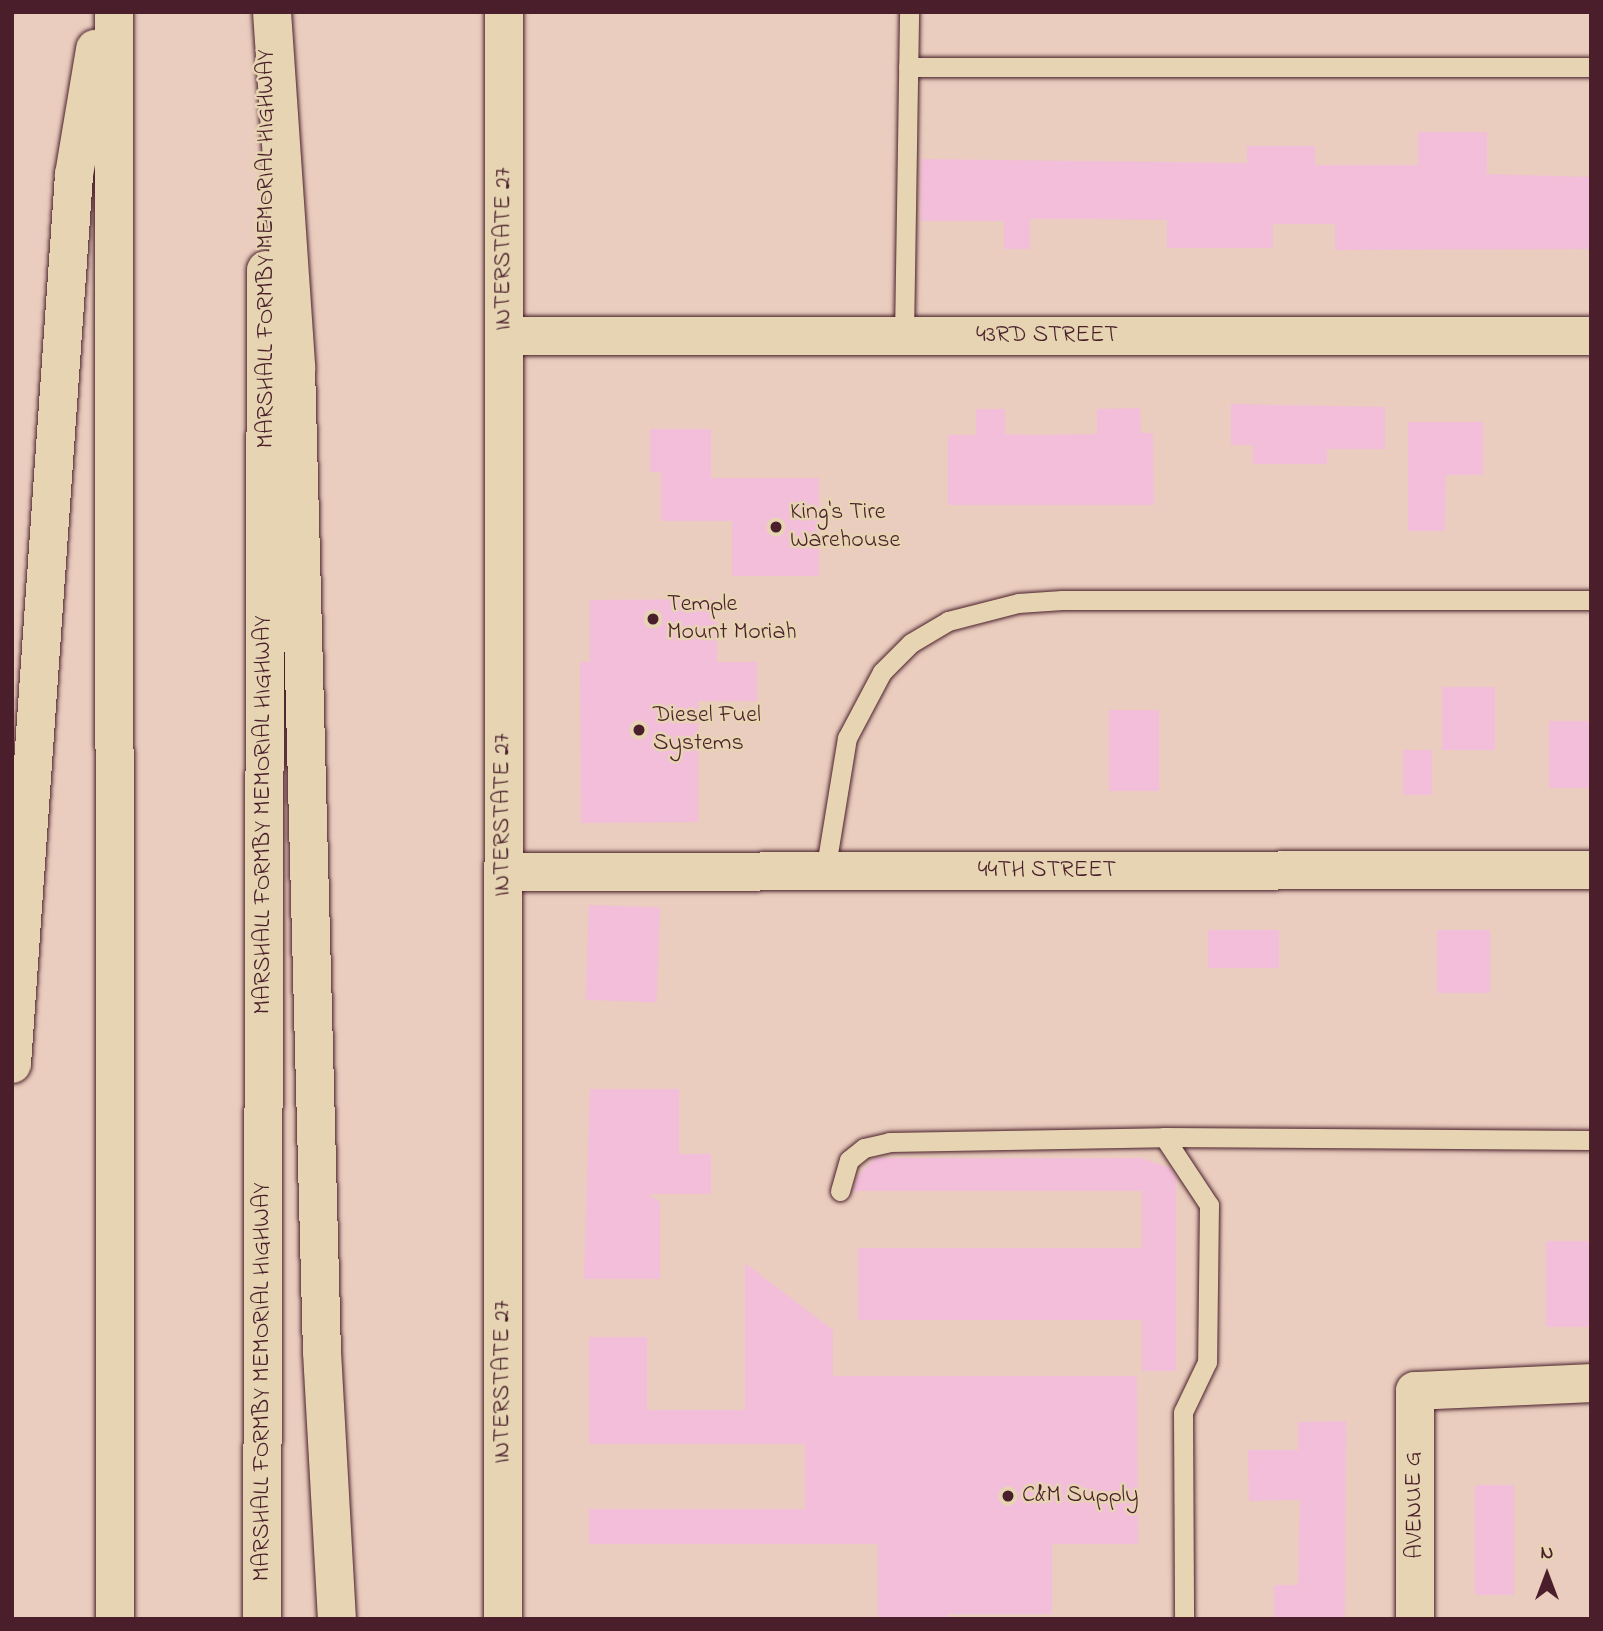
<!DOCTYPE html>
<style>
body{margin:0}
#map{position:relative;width:1603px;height:1631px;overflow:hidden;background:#eacdbe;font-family:"Indie Flower",sans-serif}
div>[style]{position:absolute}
.building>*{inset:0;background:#f3beda;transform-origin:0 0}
.roads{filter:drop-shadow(0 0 2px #4a1f2b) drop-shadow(0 0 2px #4a1f2b)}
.service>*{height:19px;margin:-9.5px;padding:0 9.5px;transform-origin:9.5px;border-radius:9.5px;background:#e6d4b2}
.minor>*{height:38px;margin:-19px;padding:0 19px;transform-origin:19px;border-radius:19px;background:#e6d4b2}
.secondary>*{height:38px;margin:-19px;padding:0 19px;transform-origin:19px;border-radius:19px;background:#e6d4b2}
.motorway>*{height:38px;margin:-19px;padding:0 19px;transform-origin:19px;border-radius:19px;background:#e6d4b2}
.dots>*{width:19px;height:19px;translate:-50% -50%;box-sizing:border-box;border:4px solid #e6d4b2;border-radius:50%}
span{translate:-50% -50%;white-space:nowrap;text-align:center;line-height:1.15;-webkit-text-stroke:5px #e6d4b2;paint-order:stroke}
.street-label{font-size:24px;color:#4a1f2b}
.poi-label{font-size:24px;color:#4a1f2b}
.left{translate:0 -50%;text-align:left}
.frame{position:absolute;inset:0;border:14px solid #4a1f2b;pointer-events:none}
.north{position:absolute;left:1512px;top:1540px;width:70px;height:70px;-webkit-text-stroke:5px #e6d4b2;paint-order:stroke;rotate:0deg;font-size:19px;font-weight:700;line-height:28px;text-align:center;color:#4a1f2b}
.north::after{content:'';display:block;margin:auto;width:24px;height:32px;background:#4a1f2b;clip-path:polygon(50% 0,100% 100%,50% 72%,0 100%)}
</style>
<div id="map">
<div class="building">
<div style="clip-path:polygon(1418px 132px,1487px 132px,1487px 174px,1591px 177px,1591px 249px,1335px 250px,1335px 224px,1273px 224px,1273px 248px,1167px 248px,1167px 220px,1085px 219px,1030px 219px,1030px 249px,1004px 249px,1004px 221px,921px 221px,921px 159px,1247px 163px,1247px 146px,1315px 146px,1315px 165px,1418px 165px)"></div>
<div style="clip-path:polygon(1231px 404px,1385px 407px,1385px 449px,1327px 449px,1327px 464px,1253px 464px,1253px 445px,1231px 445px)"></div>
<div style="clip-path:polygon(1140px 408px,1141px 433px,1153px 433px,1154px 505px,948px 505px,948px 435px,976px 435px,976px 409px,1005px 409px,1005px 434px,1033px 435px,1097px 434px,1097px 409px)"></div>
<div style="clip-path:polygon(1408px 422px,1483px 422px,1483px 475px,1446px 475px,1445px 531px,1408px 531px)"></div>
<div style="clip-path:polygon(650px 429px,711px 429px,711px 478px,819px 478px,819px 576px,732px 576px,732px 521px,661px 521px,661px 472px,650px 472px)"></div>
<div style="clip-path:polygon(717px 599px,717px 662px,757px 662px,757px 701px,698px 701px,698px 822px,581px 823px,580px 662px,590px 662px,590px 600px)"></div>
<div style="left:1442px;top:687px;width:53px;height:63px"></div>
<div style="left:1109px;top:710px;width:50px;height:81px"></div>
<div style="left:1549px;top:721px;width:42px;height:67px"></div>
<div style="left:1403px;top:750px;width:29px;height:45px"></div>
<div style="left:589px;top:905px;width:71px;height:95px;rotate:2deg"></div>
<div style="left:1208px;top:930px;width:71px;height:38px"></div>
<div style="left:1437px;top:930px;width:53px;height:63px"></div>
<div style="clip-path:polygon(590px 1089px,679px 1089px,679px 1154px,711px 1154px,711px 1194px,648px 1194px,660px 1202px,660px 1279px,584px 1279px)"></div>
<div style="clip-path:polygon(875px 1158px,1141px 1158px,1170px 1168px,1176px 1177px,1176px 1371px,1142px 1371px,1142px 1320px,858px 1320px,858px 1248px,1142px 1248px,1142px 1191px,853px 1191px,857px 1177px)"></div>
<div style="left:1546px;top:1241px;width:45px;height:86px"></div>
<div style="clip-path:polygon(745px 1263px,833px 1330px,833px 1376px,1137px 1376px,1138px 1544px,1052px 1544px,1052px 1614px,947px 1614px,947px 1619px,878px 1619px,878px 1544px,589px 1544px,589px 1509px,805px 1509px,805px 1444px,589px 1444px,589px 1337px,647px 1337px,647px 1410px,745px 1410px)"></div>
<div style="clip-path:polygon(1346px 1421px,1345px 1619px,1274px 1619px,1274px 1585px,1298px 1585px,1300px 1500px,1249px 1501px,1248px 1450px,1298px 1450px,1298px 1422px)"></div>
<div style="left:1475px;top:1485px;width:39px;height:110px"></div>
</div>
<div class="roads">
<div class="service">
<div style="left:908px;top:67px;width:683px"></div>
<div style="left:904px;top:336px;width:324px;rotate:-89.1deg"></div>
<div style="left:825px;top:872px;width:136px;rotate:-80.7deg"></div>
<div style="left:847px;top:738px;width:75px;rotate:-62.1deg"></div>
<div style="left:882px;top:672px;width:41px;rotate:-45deg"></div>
<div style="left:911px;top:643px;width:43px;rotate:-30.7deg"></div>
<div style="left:948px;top:621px;width:72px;rotate:-14.4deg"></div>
<div style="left:1018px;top:603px;width:44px;rotate:-3.9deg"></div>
<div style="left:1062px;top:600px;width:529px"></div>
<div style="left:1164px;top:1137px;width:82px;rotate:56.5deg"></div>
<div style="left:1209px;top:1205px;width:157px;rotate:90.7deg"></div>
<div style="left:1207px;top:1362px;width:55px;rotate:115.6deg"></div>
<div style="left:1183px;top:1412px;width:207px;rotate:89.7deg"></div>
<div style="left:840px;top:1191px;width:32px;rotate:-74deg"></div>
<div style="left:849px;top:1160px;width:19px;rotate:-39deg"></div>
<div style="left:864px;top:1148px;width:26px;rotate:-13deg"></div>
<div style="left:889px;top:1142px;width:275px;rotate:-1deg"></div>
<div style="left:1164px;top:1137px;width:427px;rotate:0.4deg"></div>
</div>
<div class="minor">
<div style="left:504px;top:336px;width:1087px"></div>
<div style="left:503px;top:872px;width:1088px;rotate:-0.11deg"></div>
<div style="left:1415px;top:1619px;width:228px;rotate:-90deg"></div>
<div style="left:1415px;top:1391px;width:176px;rotate:-2.6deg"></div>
</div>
<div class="secondary">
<div style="left:503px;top:1619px;width:1607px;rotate:-89.96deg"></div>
</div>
<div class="motorway">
<div style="left:114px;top:12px;width:1607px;rotate:89.96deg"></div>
<div style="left:272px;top:12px;width:356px;rotate:86.1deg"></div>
<div style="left:296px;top:367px;width:985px;rotate:88.49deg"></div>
<div style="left:322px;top:1352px;width:267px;rotate:86.8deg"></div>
<div style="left:12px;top:1064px;width:891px;rotate:-86.01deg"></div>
<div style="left:74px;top:175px;width:128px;rotate:-80.5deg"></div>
<div style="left:262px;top:1619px;width:1349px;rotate:-89.83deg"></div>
</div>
</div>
<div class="dots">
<div style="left:776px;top:527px;background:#4a1f2b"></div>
<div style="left:653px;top:619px;background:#4a1f2b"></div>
<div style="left:639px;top:730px;background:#4a1f2b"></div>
<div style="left:1008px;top:1496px;background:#4a1f2b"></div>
</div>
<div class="street-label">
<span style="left:267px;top:249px;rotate:-90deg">MARSHALL FORMBY MEMORIAL HIGHWAY</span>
<span style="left:504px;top:249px;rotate:-90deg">INTERSTATE 27</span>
<span style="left:1047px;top:336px">43RD STREET</span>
<span style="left:264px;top:815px;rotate:-90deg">MARSHALL FORMBY MEMORIAL HIGHWAY</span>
<span style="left:503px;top:815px;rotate:-90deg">INTERSTATE 27</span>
<span style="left:1047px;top:871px">44TH STREET</span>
<span style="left:263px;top:1382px;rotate:-90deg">MARSHALL FORMBY MEMORIAL HIGHWAY</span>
<span style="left:503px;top:1382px;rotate:-90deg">INTERSTATE 27</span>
<span style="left:1415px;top:1505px;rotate:-91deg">AVENUE G</span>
</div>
<div class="poi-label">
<span class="left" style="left:790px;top:527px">King's Tire<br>Warehouse</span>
<span class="left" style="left:667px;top:619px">Temple<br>Mount Moriah</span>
<span class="left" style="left:653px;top:730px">Diesel Fuel<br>Systems</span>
<span class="left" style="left:1022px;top:1496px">C&amp;M Supply</span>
</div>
<div class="frame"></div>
<div class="north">N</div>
</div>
